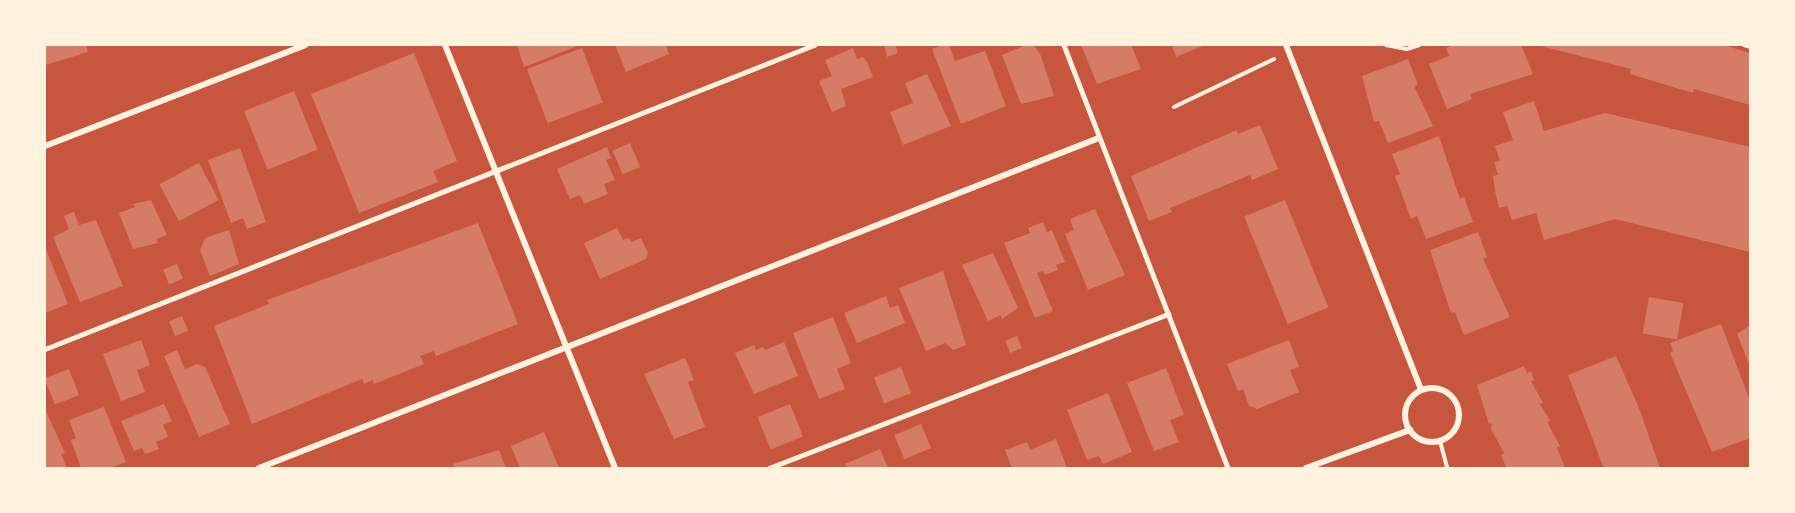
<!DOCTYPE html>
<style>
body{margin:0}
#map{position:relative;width:1795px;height:513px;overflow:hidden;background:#c8553d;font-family:"Asap Condensed",sans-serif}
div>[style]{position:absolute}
.building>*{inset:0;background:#d67c66;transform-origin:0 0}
.path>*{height:4px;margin:-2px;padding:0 2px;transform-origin:2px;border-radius:2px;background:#fff3e0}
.service>*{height:4.5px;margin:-2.25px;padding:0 2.25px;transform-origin:2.25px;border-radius:2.25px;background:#fff3e0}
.minor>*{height:6px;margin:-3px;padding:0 3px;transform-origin:3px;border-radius:3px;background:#fff3e0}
.minor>.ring{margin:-3px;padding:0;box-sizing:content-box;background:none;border:6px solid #fff3e0;border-radius:50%}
span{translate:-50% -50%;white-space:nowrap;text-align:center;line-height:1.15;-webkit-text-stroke:4.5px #fff3e0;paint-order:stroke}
.frame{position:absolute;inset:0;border:46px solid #fff3e0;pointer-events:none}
</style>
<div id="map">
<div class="building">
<div style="clip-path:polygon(45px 45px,86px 45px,88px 52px,45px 65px)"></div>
<div style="clip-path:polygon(517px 45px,580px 45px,524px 67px)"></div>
<div style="clip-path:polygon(615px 45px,666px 45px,669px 54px,626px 72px)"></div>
<div style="clip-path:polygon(884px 45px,895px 45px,898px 53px,887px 57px)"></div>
<div style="clip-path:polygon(943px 45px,949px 45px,955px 61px,985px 51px,1006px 106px,961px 124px,932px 49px)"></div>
<div style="clip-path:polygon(1026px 45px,1034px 45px,1041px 56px,1054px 96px,1021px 104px,1002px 55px)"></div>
<div style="clip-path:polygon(1081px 45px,1131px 45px,1141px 69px,1097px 84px)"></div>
<div style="clip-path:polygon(1172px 45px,1205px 45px,1176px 57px)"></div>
<div style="clip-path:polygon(1454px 45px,1521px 45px,1533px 74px,1470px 94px,1472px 99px,1447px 109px,1429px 64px,1449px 56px,1446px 48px)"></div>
<div style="clip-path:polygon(1537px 45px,1724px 45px,1750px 53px,1750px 105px,1694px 89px,1693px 93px,1630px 74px,1631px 69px)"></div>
<div style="left:582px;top:48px;width:58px;height:59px;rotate:69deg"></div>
<div style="clip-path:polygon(853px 48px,857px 59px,863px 57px,867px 62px,873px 77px,841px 89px,846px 106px,832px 112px,819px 81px,832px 76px,825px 60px)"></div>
<div style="clip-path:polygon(414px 53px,457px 161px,433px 171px,438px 182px,359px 213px,311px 94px)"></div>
<div style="clip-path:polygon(1408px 59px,1418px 85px,1414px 86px,1433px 126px,1388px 143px,1379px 121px,1374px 122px,1362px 76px)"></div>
<div style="clip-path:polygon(927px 74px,951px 126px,903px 145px,890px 112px,913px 103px,905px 83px)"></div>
<div style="left:294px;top:91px;width:63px;height:54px;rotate:68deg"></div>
<div style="clip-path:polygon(1534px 101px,1544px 131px,1605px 113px,1750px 147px,1750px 252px,1615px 219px,1544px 240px,1536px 213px,1512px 220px,1507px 206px,1499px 208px,1495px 191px,1493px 176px,1498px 175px,1494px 162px,1500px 161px,1495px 146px,1513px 140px,1503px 112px)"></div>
<div style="clip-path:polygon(1260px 125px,1278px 169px,1252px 180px,1250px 175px,1170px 208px,1172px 212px,1149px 221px,1131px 176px,1237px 130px,1238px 134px)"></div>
<div style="clip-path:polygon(1439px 136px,1460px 199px,1464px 197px,1473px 222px,1426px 239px,1417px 216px,1411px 219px,1395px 176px,1400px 174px,1392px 154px)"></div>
<div style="left:630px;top:143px;width:26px;height:19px;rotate:67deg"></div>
<div style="clip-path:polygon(607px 147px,611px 158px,606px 160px,615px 180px,604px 184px,608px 194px,584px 204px,580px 195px,570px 199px,557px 169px)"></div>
<div style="clip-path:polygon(240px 148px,266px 222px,247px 229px,243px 218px,231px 223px,208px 160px)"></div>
<div style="left:199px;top:163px;width:42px;height:45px;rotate:62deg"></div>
<div style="clip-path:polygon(151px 200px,167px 235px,156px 239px,158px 243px,133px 249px,119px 213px,135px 207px,133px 204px)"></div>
<div style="left:1285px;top:200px;width:116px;height:44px;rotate:68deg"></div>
<div style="clip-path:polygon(1095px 209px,1125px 275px,1088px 290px,1065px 234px,1074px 230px,1070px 219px)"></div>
<div style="clip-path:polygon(74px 212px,79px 225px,96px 220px,123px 286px,80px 302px,53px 237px,69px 229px,64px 216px)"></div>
<div style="clip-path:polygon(1043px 222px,1047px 232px,1052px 230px,1065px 262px,1056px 265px,1058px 270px,1045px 275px,1043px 271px,1037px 273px,1053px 311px,1035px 318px,1004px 243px,1030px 233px,1028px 228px)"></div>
<div style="clip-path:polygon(478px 223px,518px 324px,436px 356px,434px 351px,420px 356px,424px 364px,374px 384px,373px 380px,364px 384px,362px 379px,252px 424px,214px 326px,269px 304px,267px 300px)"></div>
<div style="clip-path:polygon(617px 228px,623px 240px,628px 238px,632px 242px,641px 238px,648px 253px,646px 259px,600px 279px,584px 243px)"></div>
<div style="clip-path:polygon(229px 230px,239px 264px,210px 276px,200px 250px,205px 238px)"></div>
<div style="clip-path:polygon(1478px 232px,1487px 257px,1483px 259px,1510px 317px,1464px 335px,1455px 312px,1451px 313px,1430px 250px)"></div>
<div style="clip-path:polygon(45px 247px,68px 304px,45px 313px)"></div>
<div style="clip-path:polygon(993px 253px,1018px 308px,1002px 319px,1001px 315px,988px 321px,962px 265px)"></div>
<div style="left:177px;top:264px;width:16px;height:15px;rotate:68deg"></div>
<div style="clip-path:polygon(943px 271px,966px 345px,953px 350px,945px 343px,926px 351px,899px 288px)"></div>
<div style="clip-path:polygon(886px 296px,890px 308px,898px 305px,905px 323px,857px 343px,844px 313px)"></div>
<div style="left:1649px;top:297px;width:35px;height:37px;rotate:10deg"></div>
<div style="left:182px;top:316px;width:16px;height:14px;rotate:68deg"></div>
<div style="clip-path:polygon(833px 317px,851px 363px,837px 369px,845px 389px,819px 399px,793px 333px)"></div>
<div style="clip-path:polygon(1721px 324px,1750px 401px,1750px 438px,1712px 452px,1670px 353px,1673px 351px,1670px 343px)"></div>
<div style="clip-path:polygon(1750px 325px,1750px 367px,1737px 334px)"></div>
<div style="left:1017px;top:336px;width:13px;height:13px;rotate:67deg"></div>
<div style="clip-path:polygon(141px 340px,150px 365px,137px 370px,145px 392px,121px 401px,103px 354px)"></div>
<div style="clip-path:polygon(1289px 340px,1299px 367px,1290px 370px,1299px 392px,1257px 409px,1249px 406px,1243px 389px,1238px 391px,1227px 364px)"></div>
<div style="clip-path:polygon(784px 342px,798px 376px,754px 394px,735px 353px,754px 345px,756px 350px,763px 347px,765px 350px)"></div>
<div style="clip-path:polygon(177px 350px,185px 369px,197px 364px,205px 367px,230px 424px,199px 437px,164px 356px)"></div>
<div style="clip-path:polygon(1616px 356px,1639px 408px,1660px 468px,1604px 468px,1601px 461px,1568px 375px)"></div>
<div style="clip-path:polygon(685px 358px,694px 380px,688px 382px,705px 427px,674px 439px,644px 374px)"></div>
<div style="clip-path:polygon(1524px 366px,1527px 373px,1531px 371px,1534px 380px,1531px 381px,1543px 403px,1540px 404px,1550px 421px,1547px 422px,1560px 446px,1557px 447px,1565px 468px,1506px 467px,1501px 455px,1504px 453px,1491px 429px,1492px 423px,1489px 424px,1477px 385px)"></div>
<div style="left:901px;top:367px;width:28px;height:29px;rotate:69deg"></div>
<div style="clip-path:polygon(1166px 368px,1184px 415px,1170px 420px,1179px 442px,1154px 451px,1127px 383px)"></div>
<div style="left:69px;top:369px;width:28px;height:26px;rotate:69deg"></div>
<div style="clip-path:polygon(1108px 393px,1132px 452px,1103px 464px,1099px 456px,1087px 460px,1067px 410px)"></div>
<div style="clip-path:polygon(164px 404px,172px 421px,163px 425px,168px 437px,156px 442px,159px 449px,145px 454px,142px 448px,134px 451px,121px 421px)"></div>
<div style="left:790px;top:404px;width:35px;height:35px;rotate:68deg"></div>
<div style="clip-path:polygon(104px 407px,126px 462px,110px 468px,81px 468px,71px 440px,76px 438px,69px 420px)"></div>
<div style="clip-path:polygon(45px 409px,65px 453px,61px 454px,67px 468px,45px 468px)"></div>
<div style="left:921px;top:424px;width:26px;height:29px;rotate:67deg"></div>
<div style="clip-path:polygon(544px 432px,559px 468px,520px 468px,511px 446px)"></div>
<div style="clip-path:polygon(1056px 439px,1067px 468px,1012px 468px,1005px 450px,1027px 442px,1030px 450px)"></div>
<div style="clip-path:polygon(880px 449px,888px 468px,847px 468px,845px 464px)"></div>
<div style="clip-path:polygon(499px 450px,506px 468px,454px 468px,453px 464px)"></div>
</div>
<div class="path">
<div style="left:1386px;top:45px;width:21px;rotate:11deg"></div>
<div style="left:1407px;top:49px;width:13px;rotate:-18deg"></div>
<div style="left:1744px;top:45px;width:6px;rotate:18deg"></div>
<div style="left:1174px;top:107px;width:111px;rotate:-25.6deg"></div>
<div style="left:1440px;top:441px;width:28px;rotate:75deg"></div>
</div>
<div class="service">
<div style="left:1064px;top:45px;width:454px;rotate:68.8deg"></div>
<div style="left:45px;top:349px;width:827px;rotate:-21.57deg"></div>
<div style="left:769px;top:468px;width:428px;rotate:-21.1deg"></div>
</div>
<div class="minor">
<div style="left:445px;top:45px;width:456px;rotate:68.1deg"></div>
<div style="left:1286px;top:45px;width:370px;rotate:68.6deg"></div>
<div style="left:45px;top:146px;width:279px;rotate:-21.2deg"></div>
<div class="ring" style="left:1405px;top:388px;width:48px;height:48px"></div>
<div style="left:259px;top:468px;width:902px;rotate:-21.45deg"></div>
<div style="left:1306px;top:468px;width:111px;rotate:-20.1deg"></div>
</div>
<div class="frame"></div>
</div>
